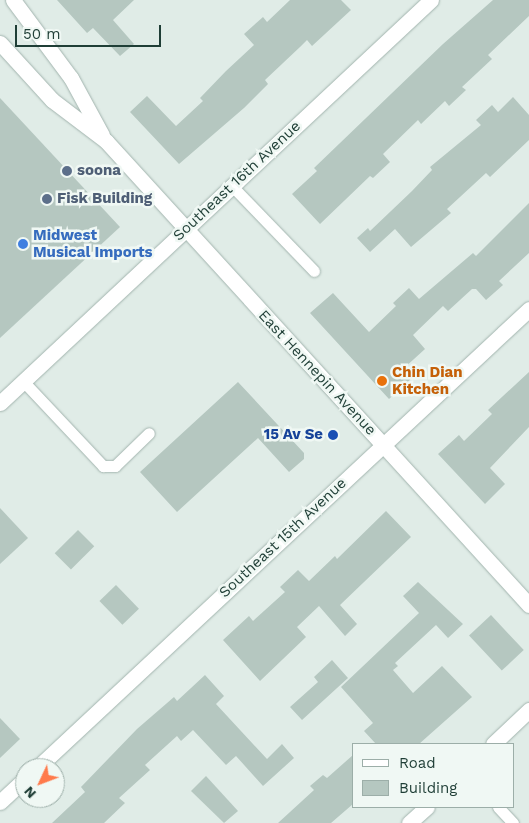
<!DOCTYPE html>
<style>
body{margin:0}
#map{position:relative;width:529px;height:823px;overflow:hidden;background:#e0ece7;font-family:"Work Sans",sans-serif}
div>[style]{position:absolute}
.building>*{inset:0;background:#b5c7c0;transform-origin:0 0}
.roads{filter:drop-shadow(0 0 1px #a2b4ae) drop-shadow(0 0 1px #a2b4ae)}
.lane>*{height:11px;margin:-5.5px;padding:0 5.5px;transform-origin:5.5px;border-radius:5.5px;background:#fff}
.street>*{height:15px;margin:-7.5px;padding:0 7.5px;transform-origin:7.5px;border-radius:7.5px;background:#fff}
.secondary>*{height:15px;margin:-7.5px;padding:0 7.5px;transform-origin:7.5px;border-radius:7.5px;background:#fff}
.dots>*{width:14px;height:14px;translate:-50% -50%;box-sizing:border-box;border:2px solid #f0f8f4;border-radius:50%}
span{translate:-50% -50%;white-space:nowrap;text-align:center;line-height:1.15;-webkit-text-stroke:5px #f0f8f4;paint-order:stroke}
.service-label{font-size:15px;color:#4e5e75;font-weight:700}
.left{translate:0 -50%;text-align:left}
.street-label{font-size:15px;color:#1f3e36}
.shop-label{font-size:15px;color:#366cbe;font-weight:700}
.food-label{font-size:15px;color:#c56008;font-weight:700}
.transit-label{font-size:15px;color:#164399;font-weight:700}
.right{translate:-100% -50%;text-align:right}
.legend{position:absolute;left:352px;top:743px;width:162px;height:65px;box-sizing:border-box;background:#f0f8f4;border:1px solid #9caea8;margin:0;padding:6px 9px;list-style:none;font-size:15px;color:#1f3e36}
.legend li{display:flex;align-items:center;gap:10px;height:25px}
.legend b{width:25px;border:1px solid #9caea8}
.north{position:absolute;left:15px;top:758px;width:50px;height:50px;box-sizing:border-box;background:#f0f8f4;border:1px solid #9caea8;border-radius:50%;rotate:227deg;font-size:14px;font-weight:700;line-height:20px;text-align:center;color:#1f3e36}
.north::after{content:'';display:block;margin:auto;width:18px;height:22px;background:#ff7a4b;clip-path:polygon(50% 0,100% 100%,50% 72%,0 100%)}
.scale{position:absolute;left:15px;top:25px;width:146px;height:22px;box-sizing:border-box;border:2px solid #1f3e36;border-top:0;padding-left:6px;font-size:15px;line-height:18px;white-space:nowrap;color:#1f3e36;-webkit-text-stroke:4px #f0f8f4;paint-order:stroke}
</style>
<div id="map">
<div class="building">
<div style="clip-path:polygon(57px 0,134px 0,113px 20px,134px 44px,120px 56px,93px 28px,87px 33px)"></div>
<div style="clip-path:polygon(290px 0,341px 0,351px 10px,312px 46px,307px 40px,300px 47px,265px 80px,268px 84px,244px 108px,179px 164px,130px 112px,147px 96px,176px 126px,203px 101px,200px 98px,226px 71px,254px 45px,244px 34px,263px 17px,267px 22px)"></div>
<div style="clip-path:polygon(493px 0,529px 0,529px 16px,488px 55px,492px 59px,462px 87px,466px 90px,449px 106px,445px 101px,421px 124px,418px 120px,383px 154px,390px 162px,373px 178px,370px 176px,320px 224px,292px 194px,317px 171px,314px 168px,443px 44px)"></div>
<div style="clip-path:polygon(513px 97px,529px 115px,529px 140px,490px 177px,486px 173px,447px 209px,451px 213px,411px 247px,395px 229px,370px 252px,357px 238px,368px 228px,370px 231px,412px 191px,432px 170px,430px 167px,481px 125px,476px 120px,492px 105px,498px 112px)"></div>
<div style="clip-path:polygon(0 98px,120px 227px,0 338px)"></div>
<div style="clip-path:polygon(529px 203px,529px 253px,499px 281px,503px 285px,486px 300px,476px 289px,472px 289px,448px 311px,443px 306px,413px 335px,425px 349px,403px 369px,412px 378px,389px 399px,310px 313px,333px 293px,369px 332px,396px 306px,393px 303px,409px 288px,419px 299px,473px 253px,476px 256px)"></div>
<div style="clip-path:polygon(529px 372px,529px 427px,490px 468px,505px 484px,485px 504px,438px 454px,459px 435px,464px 441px,492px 414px,488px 410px)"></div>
<div style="clip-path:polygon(238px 382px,304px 453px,304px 459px,289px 472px,258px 438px,177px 512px,140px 472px)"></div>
<div style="clip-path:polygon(0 508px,28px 538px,0 564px)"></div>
<div style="clip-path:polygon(386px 511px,411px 537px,340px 605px,357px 624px,345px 636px,319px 606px,297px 627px,306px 637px,260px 681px,223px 640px,249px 616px,253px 621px,285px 592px,280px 587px,298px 570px,309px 581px,335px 556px,337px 559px)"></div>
<div style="left:78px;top:530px;width:23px;height:33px;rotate:45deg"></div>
<div style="clip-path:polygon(418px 582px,463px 624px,448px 638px,436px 625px,395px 663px,398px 666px,393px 670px,413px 693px,442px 666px,472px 697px,419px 744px,376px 744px,364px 731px,373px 723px,341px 687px,419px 613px,403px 596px)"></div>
<div style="left:116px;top:585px;width:33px;height:23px;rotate:46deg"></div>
<div style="left:491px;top:615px;width:48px;height:30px;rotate:47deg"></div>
<div style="clip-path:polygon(332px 660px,348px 678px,302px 720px,290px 707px,318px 682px,314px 677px)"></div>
<div style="clip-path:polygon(205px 675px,224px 696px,216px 704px,267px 759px,282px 744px,294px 758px,263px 786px,236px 756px,226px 765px,193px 730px,181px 741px,177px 736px,145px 765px,150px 770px,119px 798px,125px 803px,104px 823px,52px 823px,85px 792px,81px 787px,137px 729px,174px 697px,177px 701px)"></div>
<div style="clip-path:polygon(0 718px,20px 739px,0 758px)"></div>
<div style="clip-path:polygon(353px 755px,353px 804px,331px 823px,278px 823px,314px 790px,310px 786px,323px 775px,327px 778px)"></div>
<div style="clip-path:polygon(206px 776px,238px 811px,224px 823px,191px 791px)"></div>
</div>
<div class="roads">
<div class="lane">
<div style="left:232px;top:186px;width:118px;rotate:46deg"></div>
<div style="left:23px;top:381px;width:117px;rotate:46.7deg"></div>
<div style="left:103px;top:466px;width:12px"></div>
<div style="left:115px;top:466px;width:47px;rotate:-44.1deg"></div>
<div style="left:498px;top:807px;width:22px;rotate:47deg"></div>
</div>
<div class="street">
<div style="left:0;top:403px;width:590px;rotate:-43.08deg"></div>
<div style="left:493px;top:744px;width:50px;rotate:-43.4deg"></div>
<div style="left:37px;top:768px;width:673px;rotate:-43.01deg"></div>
<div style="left:0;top:802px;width:34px;rotate:-43deg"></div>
<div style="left:409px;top:823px;width:24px;rotate:-42deg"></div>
</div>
<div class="secondary">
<div style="left:13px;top:0;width:97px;rotate:53.4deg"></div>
<div style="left:71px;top:78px;width:65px;rotate:61.5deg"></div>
<div style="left:0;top:43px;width:77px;rotate:47.6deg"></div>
<div style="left:52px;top:100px;width:68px;rotate:37.2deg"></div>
<div style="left:106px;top:141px;width:628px;rotate:47.65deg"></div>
</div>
</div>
<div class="dots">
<div style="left:67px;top:171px;background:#5c6f8a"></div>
<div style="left:47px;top:199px;background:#5c6f8a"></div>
<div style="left:23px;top:244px;background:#3f7fe0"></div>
<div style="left:382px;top:381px;background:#e8710a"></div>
<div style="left:333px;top:435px;background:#1a4fb4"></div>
</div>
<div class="service-label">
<span class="left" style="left:77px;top:171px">soona</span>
<span class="left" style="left:57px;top:199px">Fisk Building</span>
</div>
<div class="street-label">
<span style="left:237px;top:181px;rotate:-43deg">Southeast 16th Avenue</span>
<span style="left:317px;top:373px;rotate:47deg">East Hennepin Avenue</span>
<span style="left:283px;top:538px;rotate:-43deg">Southeast 15th Avenue</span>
</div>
<div class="shop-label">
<span class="left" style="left:33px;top:244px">Midwest<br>Musical Imports</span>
</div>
<div class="food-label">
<span class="left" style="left:392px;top:381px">Chin Dian<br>Kitchen</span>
</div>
<div class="transit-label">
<span class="right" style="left:323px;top:435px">15 Av Se</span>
</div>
<ul class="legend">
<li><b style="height:6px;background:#fff"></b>Road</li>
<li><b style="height:14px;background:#b5c7c0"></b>Building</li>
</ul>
<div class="north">N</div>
<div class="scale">50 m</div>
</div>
